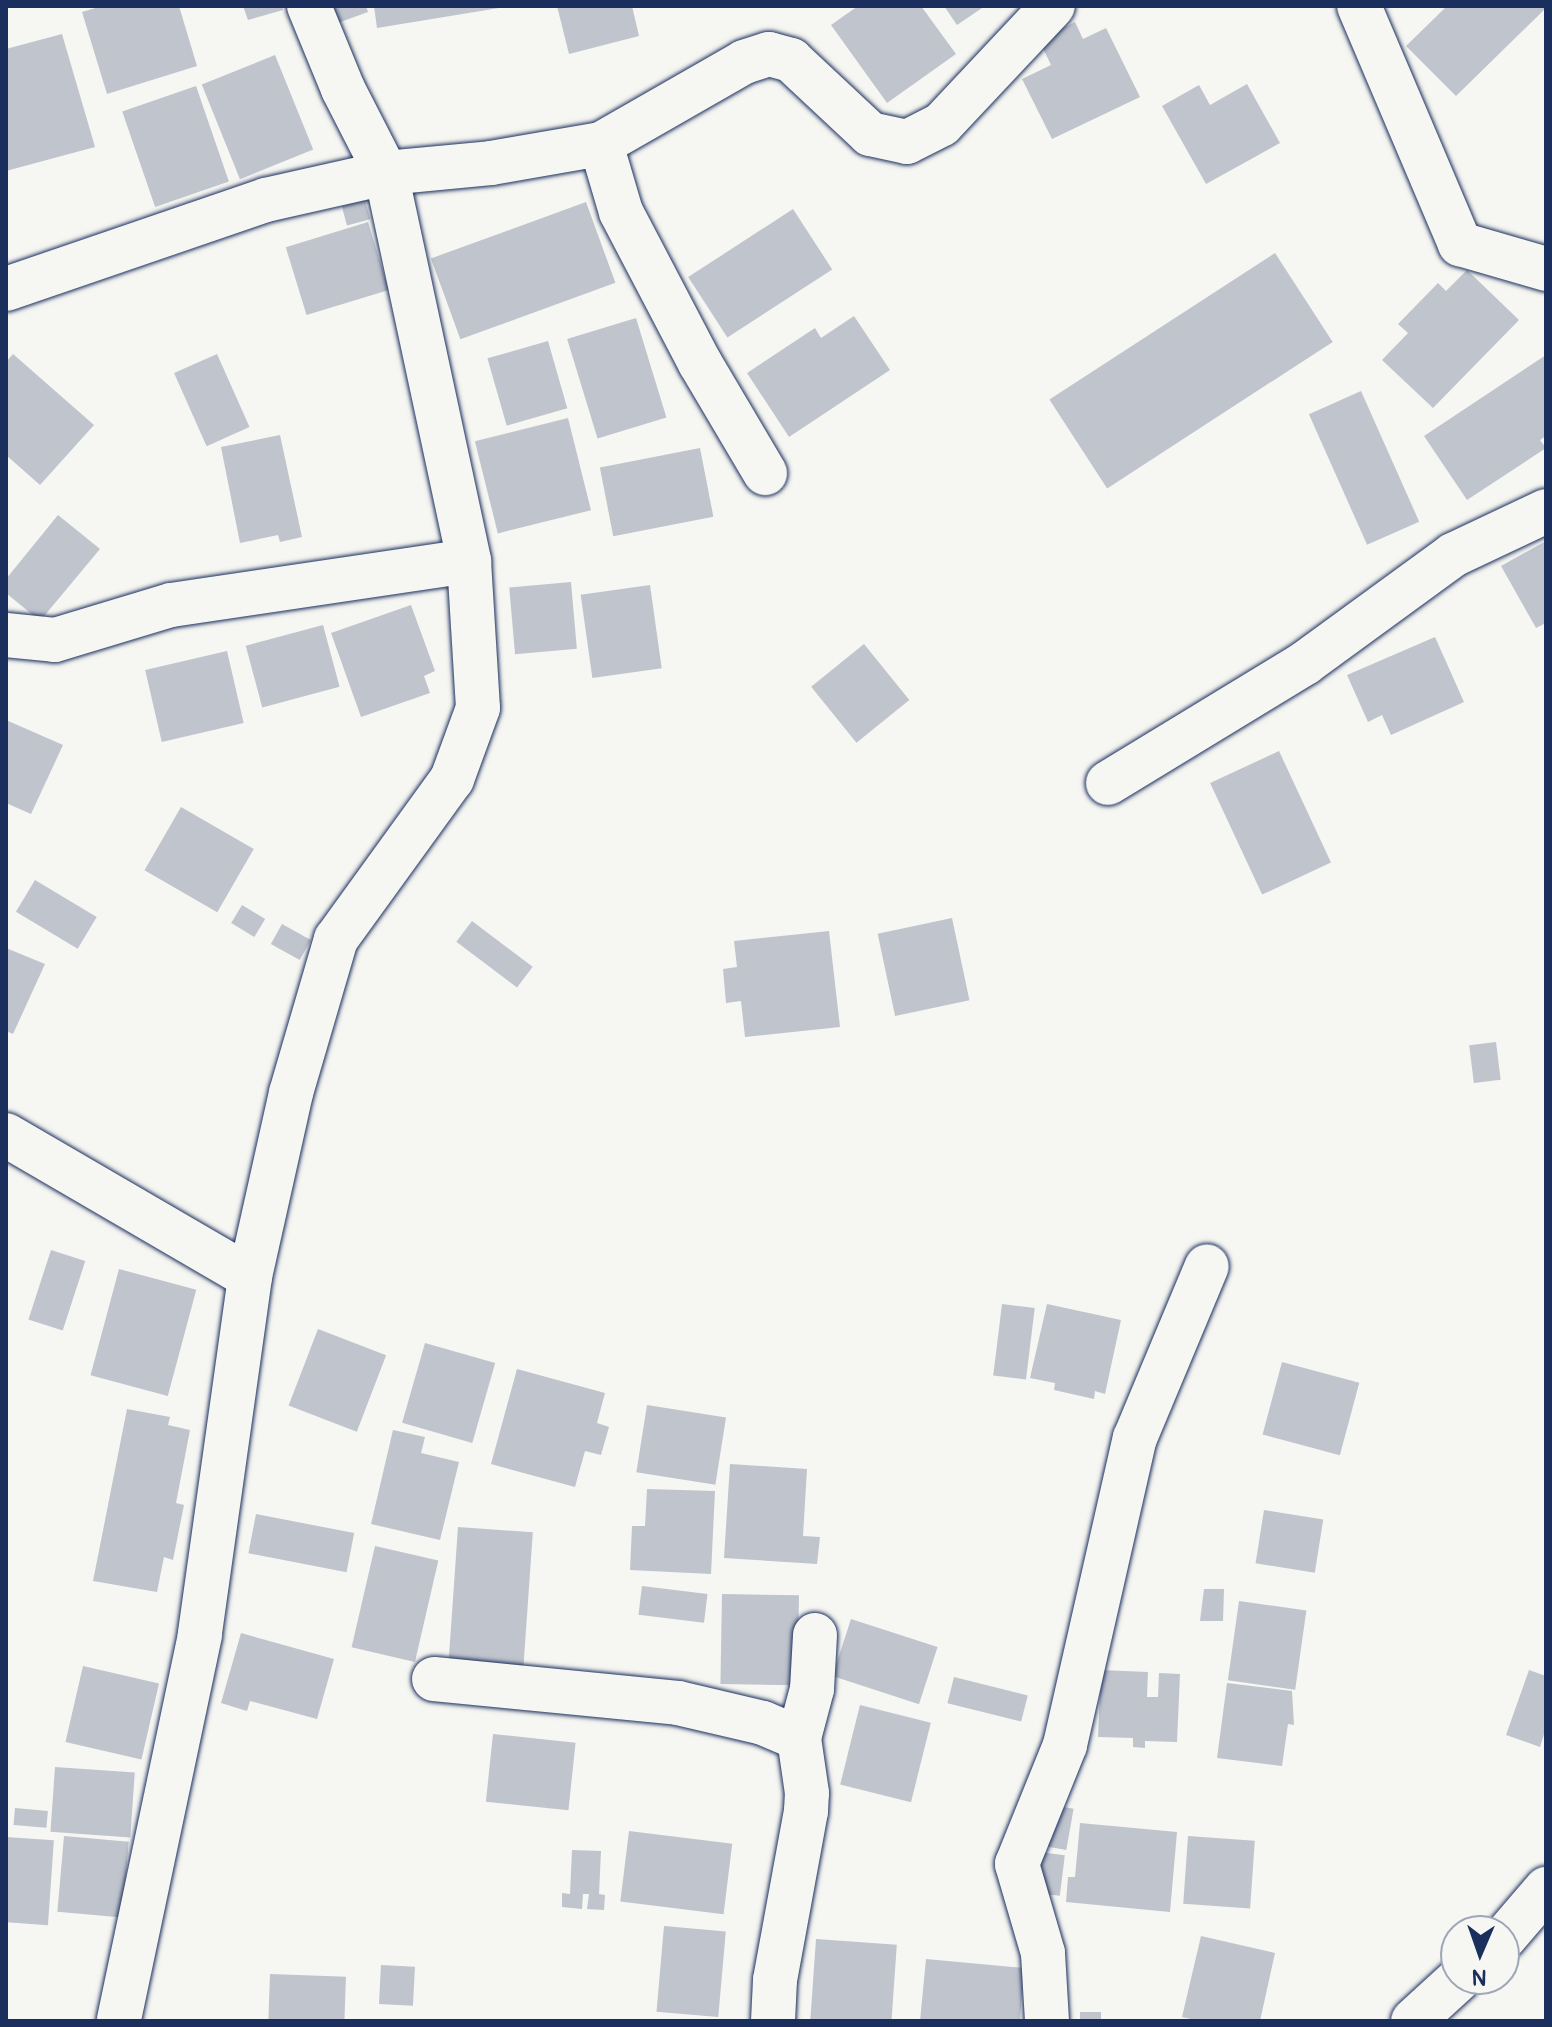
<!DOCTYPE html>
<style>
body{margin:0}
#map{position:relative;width:1552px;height:2027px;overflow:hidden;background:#f6f6f2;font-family:Pangolin,sans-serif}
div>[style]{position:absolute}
.building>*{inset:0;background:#c0c4cd;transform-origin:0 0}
.roads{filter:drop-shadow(0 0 2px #1b2f5e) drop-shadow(0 0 2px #1b2f5e)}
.minor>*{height:44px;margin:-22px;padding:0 22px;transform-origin:22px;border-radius:22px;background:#f6f6f2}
span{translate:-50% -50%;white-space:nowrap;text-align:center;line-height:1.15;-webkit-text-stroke:8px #f6f6f2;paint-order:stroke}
.frame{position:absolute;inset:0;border:8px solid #1b2f5e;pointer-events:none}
.north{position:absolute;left:1440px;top:1915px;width:80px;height:80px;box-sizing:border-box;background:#f6f6f2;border:2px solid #9ea6b7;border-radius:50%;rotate:182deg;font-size:22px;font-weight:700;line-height:32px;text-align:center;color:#1b2f5e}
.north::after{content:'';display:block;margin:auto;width:28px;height:36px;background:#1b2f5e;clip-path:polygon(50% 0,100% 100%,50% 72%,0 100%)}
</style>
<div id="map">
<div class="building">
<div style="clip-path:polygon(102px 6px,179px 6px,197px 66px,107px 94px,82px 12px)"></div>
<div style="clip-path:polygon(243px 6px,282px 6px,283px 10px,248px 20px)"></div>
<div style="clip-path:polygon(328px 6px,366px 6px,368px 12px,335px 24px)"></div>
<div style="clip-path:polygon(374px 6px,499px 6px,499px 8px,377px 28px)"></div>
<div style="clip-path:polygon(557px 6px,632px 6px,639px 36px,569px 54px)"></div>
<div style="clip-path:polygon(858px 6px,921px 6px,956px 54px,887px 103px,831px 25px)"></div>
<div style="clip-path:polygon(944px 6px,985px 6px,957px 25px)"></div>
<div style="clip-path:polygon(1447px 6px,1546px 6px,1546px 8px,1456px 96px,1406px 46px)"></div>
<div style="clip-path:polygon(1075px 22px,1083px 39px,1106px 28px,1140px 97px,1052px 139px,1022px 79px,1051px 65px,1039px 40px)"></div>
<div style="clip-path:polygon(62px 34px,95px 147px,6px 171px,6px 49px)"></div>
<div style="left:275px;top:55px;width:102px;height:79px;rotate:68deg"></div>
<div style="clip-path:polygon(1247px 84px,1280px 143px,1206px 184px,1162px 106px,1199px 85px,1210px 105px)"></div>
<div style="left:196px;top:86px;width:101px;height:78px;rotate:71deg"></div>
<div style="left:365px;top:200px;width:20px;height:24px;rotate:75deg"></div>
<div style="left:586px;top:202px;width:86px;height:165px;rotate:70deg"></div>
<div style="left:793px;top:209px;width:72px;height:125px;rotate:57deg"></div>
<div style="left:368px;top:222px;width:71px;height:86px;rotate:73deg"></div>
<div style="left:1275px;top:253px;width:106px;height:269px;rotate:57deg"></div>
<div style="clip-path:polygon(1467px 270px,1519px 320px,1433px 408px,1382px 360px,1408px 333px,1398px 324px,1438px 283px,1446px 291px)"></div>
<div style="clip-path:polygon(854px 316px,890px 370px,789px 437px,747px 373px,815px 328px,821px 338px)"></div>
<div style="left:636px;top:318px;width:104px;height:72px;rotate:73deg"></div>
<div style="left:548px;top:341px;width:70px;height:63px;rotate:74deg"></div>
<div style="clip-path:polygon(13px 354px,94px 425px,40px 485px,6px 455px,6px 362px)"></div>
<div style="left:217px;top:354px;width:80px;height:47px;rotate:66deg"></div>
<div style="clip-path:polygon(1546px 355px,1546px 436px,1540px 440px,1546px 448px,1467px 500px,1424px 436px)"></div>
<div style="left:1361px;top:391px;width:143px;height:57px;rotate:66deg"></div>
<div style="left:568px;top:418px;width:95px;height:96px;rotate:76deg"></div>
<div style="clip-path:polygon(280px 435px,302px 537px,280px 542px,278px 535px,240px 543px,221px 447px)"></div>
<div style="left:700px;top:448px;width:70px;height:102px;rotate:79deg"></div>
<div style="clip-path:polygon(58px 515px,100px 549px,40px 621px,6px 593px,6px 579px)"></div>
<div style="clip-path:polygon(1546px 541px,1546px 623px,1536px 628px,1501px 566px)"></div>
<div style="left:571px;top:582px;width:67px;height:62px;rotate:85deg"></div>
<div style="left:650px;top:585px;width:84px;height:70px;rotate:82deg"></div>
<div style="clip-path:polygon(411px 605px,435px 671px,424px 676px,430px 693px,361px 717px,331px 633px)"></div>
<div style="left:323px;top:625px;width:64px;height:80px;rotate:75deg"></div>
<div style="clip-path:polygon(1435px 637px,1464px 702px,1391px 735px,1382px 715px,1368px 722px,1347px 675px)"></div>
<div style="left:864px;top:644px;width:72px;height:68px;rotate:51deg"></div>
<div style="left:227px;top:651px;width:74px;height:84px;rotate:77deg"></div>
<div style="clip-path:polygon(6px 720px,63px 745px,31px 814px,6px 803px)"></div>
<div style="left:1279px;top:751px;width:123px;height:76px;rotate:65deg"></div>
<div style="left:181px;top:807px;width:84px;height:73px;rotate:30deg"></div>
<div style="left:35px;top:880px;width:72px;height:37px;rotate:31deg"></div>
<div style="left:242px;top:905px;width:27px;height:21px;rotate:31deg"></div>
<div style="left:952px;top:918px;width:84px;height:76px;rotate:78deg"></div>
<div style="left:472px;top:921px;width:76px;height:26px;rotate:37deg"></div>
<div style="left:282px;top:924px;width:33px;height:23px;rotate:29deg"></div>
<div style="clip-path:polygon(829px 931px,840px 1027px,745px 1037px,741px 1001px,726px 1003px,723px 969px,737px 967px,734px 941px)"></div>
<div style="clip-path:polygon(6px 948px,45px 964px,13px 1034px,6px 1031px)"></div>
<div style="left:1496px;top:1042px;width:38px;height:27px;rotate:83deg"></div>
<div style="left:51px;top:1250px;width:36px;height:73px;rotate:18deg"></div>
<div style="left:119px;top:1269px;width:80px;height:110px;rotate:15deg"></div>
<div style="left:1002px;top:1304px;width:33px;height:72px;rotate:7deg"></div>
<div style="clip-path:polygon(1047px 1304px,1121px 1320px,1105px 1394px,1095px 1391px,1094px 1399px,1054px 1390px,1055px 1383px,1030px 1378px)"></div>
<div style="left:318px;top:1329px;width:73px;height:82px;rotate:21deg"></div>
<div style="left:425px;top:1343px;width:73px;height:83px;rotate:16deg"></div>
<div style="left:1282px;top:1362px;width:80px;height:75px;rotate:15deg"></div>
<div style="clip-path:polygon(517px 1369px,605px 1393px,597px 1423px,609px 1427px,601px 1455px,585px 1451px,575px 1487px,491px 1464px)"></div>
<div style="left:647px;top:1405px;width:80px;height:68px;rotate:9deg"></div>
<div style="clip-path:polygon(127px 1409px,170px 1417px,168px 1425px,190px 1430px,176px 1503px,184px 1505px,173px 1560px,164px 1557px,157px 1592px,93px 1581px)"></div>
<div style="clip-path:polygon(393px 1430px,425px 1437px,421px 1453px,459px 1462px,440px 1540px,371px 1524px)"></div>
<div style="clip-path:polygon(730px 1464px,807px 1469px,803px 1536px,820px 1537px,817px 1564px,724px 1558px)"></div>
<div style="clip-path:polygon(647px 1489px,715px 1491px,711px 1574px,630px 1570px,632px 1526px,645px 1526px)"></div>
<div style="left:1264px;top:1510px;width:60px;height:54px;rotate:9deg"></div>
<div style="left:256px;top:1514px;width:100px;height:40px;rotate:11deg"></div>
<div style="left:458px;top:1527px;width:75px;height:136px;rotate:4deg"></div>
<div style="left:375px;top:1546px;width:65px;height:104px;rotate:13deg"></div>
<div style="left:642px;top:1586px;width:66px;height:29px;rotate:7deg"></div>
<div style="clip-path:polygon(1204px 1589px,1224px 1589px,1223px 1621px,1200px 1621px)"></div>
<div style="left:722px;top:1594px;width:77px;height:90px;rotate:1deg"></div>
<div style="left:1239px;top:1601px;width:68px;height:80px;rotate:8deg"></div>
<div style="left:851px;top:1619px;width:91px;height:60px;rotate:18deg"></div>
<div style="clip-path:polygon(241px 1633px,334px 1659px,317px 1719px,250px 1701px,247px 1711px,221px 1703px)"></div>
<div style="left:83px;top:1666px;width:78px;height:78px;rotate:13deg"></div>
<div style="clip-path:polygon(1101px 1670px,1148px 1672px,1147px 1697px,1158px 1697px,1159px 1673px,1180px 1674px,1177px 1742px,1145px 1741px,1145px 1748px,1133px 1747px,1133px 1738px,1098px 1737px)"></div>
<div style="clip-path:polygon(1529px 1670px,1546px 1676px,1546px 1728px,1540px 1747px,1506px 1735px)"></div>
<div style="left:954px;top:1677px;width:76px;height:27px;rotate:14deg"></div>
<div style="clip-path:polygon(1227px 1683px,1292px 1691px,1294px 1725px,1288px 1724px,1282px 1766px,1217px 1758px)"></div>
<div style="left:860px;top:1705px;width:73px;height:82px;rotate:14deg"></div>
<div style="left:493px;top:1734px;width:83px;height:68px;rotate:6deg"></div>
<div style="left:55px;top:1767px;width:80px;height:65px;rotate:4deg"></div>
<div style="left:1047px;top:1804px;width:27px;height:42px;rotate:10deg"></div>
<div style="left:15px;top:1808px;width:33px;height:17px;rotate:5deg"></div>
<div style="clip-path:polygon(1080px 1823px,1177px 1832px,1170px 1912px,1066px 1902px,1068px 1877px,1075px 1877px)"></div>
<div style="left:629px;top:1831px;width:104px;height:71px;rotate:7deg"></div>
<div style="left:64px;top:1836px;width:65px;height:76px;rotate:5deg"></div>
<div style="left:1188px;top:1836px;width:67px;height:68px;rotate:4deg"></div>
<div style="left:6px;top:1837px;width:48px;height:85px;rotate:4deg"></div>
<div style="clip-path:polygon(572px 1850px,601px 1851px,599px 1894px,605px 1895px,604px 1910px,587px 1909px,589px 1894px,583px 1894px,582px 1909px,562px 1907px,562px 1893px,570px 1894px)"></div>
<div style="left:1039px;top:1852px;width:26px;height:41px;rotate:7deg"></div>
<div style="left:664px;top:1926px;width:62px;height:86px;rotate:5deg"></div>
<div style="clip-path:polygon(1201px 1936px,1275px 1953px,1260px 2021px,1200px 2021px,1182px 2017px)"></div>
<div style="left:816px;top:1939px;width:81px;height:82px;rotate:4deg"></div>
<div style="clip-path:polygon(926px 1959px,1024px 1968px,1020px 2021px,920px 2021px)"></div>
<div style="left:381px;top:1965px;width:34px;height:39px;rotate:3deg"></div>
<div style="left:270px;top:1974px;width:76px;height:47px;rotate:2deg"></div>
<div style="left:1080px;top:2012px;width:21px;height:9px"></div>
</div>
<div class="roads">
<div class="minor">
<div style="left:309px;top:6px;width:90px;rotate:67.7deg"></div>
<div style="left:343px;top:89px;width:94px;rotate:62.9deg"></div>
<div style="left:386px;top:173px;width:105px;rotate:-5.4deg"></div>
<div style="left:491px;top:163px;width:112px;rotate:-9.8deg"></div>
<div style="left:601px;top:144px;width:71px;rotate:73.6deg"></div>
<div style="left:621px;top:212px;width:170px;rotate:62.4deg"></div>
<div style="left:700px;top:363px;width:128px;rotate:59.4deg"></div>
<div style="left:1359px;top:6px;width:259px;rotate:67deg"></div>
<div style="left:1460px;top:244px;width:90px;rotate:16.2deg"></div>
<div style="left:601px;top:144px;width:165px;rotate:-29.8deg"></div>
<div style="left:744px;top:62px;width:26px;rotate:-18deg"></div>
<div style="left:769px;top:54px;width:23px;rotate:15deg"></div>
<div style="left:791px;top:60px;width:108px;rotate:43.1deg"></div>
<div style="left:870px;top:134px;width:38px;rotate:12deg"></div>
<div style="left:907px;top:142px;width:39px;rotate:-27deg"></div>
<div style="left:942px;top:124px;width:162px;rotate:-46.8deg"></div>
<div style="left:6px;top:289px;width:275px;rotate:-18.9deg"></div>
<div style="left:266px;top:200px;width:123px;rotate:-12.7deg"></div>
<div style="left:386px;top:173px;width:397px;rotate:77.9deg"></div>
<div style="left:469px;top:561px;width:147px;rotate:86.5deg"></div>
<div style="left:478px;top:708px;width:76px;rotate:110.1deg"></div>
<div style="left:452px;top:779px;width:198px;rotate:125.9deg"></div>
<div style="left:336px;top:939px;width:160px;rotate:106.3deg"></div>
<div style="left:291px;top:1093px;width:189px;rotate:102.6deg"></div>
<div style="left:250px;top:1277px;width:361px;rotate:98deg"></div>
<div style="left:200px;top:1635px;width:394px;rotate:101.9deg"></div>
<div style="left:6px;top:635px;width:49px;rotate:5.8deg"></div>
<div style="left:55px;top:640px;width:121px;rotate:-16.8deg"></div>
<div style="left:171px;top:605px;width:301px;rotate:-8.4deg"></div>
<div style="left:1108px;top:783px;width:231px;rotate:-31.3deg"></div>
<div style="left:1305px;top:663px;width:183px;rotate:-36.1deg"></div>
<div style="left:1453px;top:555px;width:103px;rotate:-25.3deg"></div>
<div style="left:6px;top:1135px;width:282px;rotate:30.2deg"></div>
<div style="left:434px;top:1679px;width:245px;rotate:5.6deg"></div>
<div style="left:678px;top:1703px;width:87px;rotate:13.2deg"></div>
<div style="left:763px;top:1723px;width:39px;rotate:23deg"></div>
<div style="left:1504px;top:1938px;width:65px;rotate:-49.4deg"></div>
<div style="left:773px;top:2021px;width:41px;rotate:-87.2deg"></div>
<div style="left:775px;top:1980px;width:172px;rotate:-79.6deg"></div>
<div style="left:806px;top:1811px;width:18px;rotate:-87deg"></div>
<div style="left:807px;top:1793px;width:56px;rotate:-98.3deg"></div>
<div style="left:799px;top:1738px;width:51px;rotate:-75.1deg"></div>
<div style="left:812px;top:1689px;width:54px;rotate:-86.8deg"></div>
<div style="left:1047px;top:2021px;width:68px;rotate:-93.4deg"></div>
<div style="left:1043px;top:1953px;width:93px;rotate:-106.3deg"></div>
<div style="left:1017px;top:1864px;width:128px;rotate:-68deg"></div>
<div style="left:1065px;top:1745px;width:315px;rotate:-77.2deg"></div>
<div style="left:1135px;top:1438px;width:186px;rotate:-67.3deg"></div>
<div style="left:1413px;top:2021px;width:62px;rotate:-42.4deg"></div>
</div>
</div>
<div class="frame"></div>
<div class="north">N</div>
</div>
